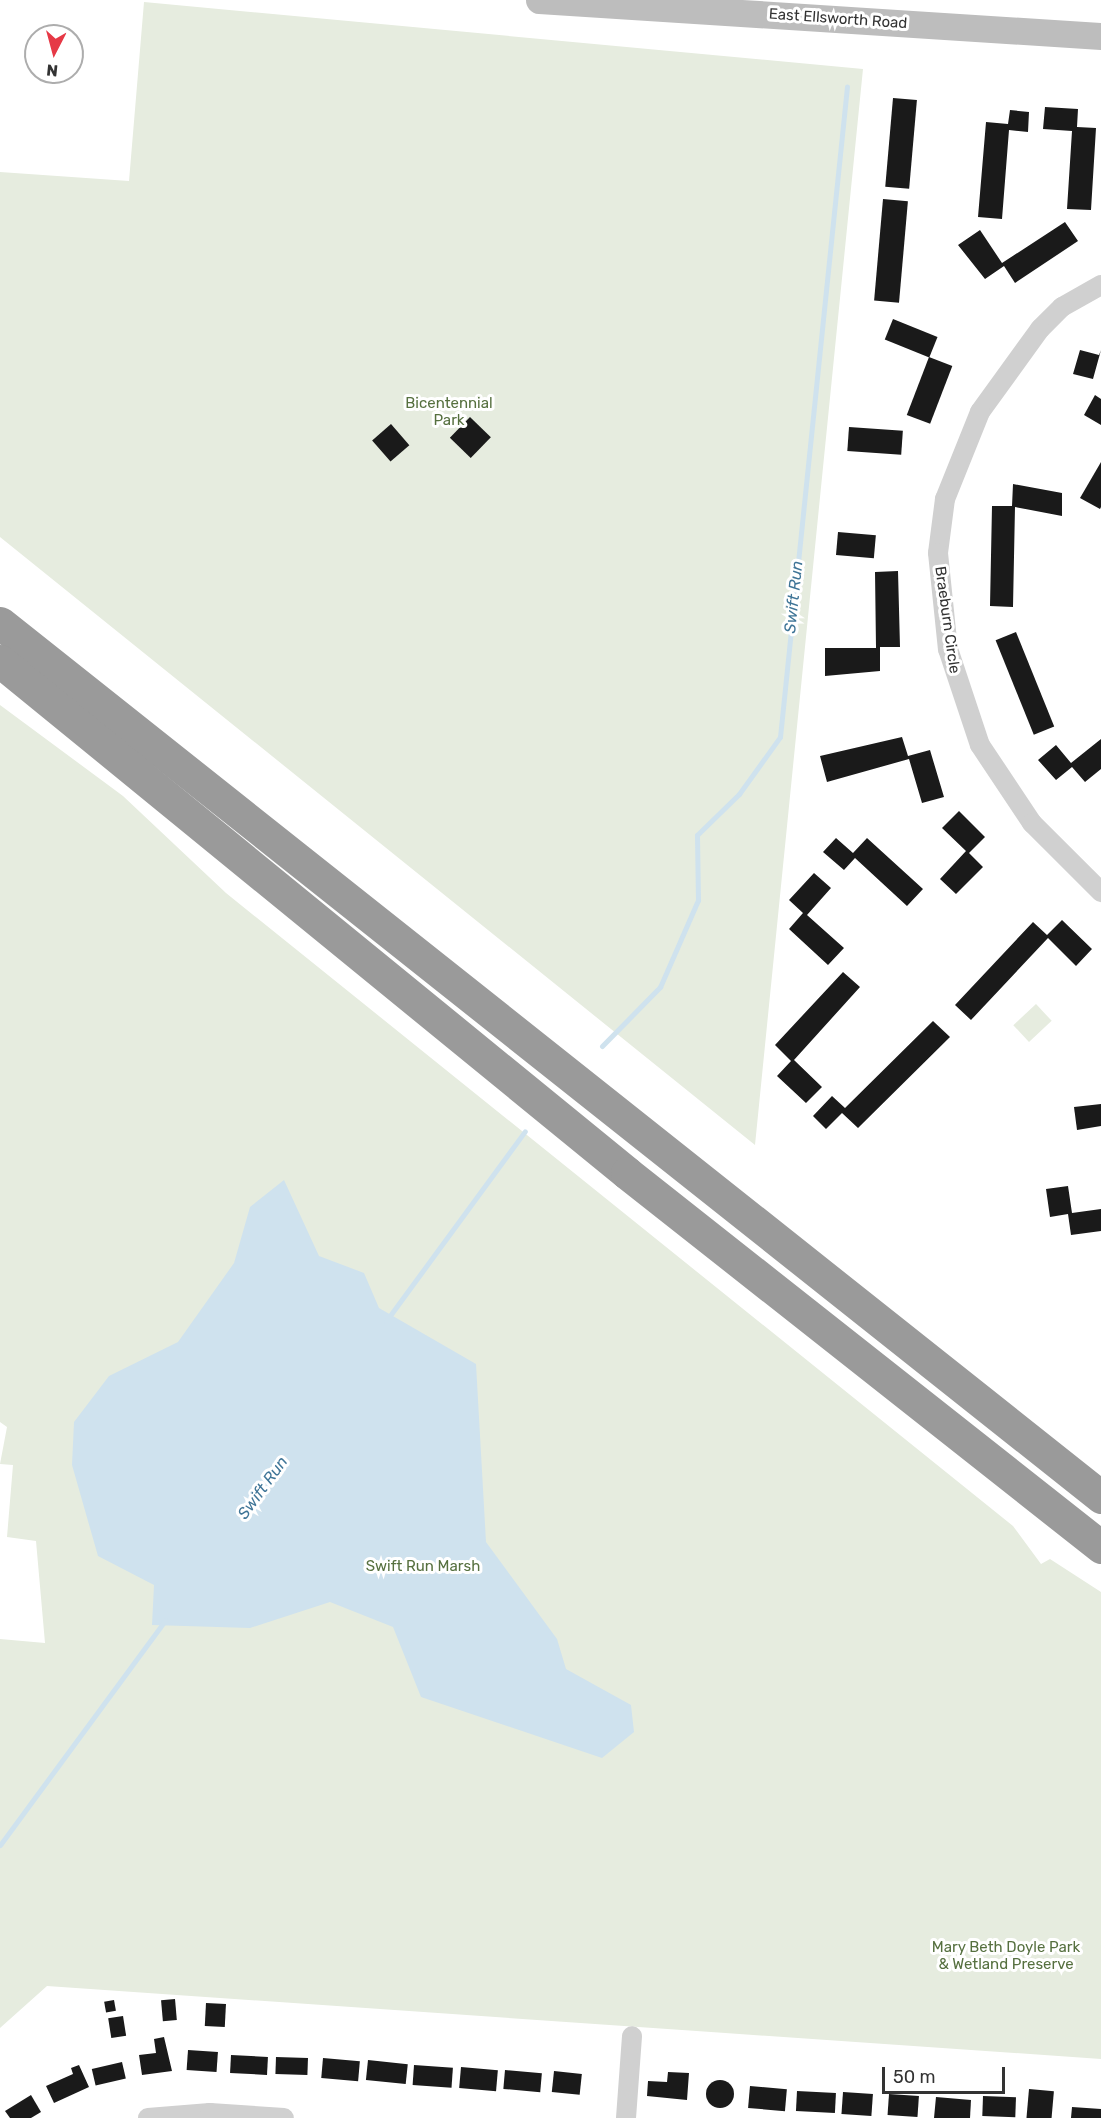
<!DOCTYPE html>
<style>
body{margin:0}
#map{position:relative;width:1101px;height:2118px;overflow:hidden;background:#fff;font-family:Rubik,sans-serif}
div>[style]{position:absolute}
.green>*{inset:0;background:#e6ecdf;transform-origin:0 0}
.water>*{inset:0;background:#cfe2ee}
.stream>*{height:5px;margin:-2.5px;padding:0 2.5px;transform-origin:2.5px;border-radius:2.5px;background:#cfe2ee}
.building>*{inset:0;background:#1a1a1a;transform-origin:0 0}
.round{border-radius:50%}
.street>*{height:20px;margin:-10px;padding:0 10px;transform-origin:10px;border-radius:10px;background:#d0d0d0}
.secondary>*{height:27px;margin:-13.5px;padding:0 13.5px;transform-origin:13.5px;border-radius:13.5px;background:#bdbdbd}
.highway>*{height:33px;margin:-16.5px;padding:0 16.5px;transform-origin:16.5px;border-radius:16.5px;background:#9a9a9a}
span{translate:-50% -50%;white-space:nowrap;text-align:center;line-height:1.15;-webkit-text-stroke:6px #fff;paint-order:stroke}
.street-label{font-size:15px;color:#333}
.park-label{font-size:15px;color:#56703f}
.water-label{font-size:16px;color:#3f7597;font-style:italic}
.north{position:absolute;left:24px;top:24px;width:60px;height:60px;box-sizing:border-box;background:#fff;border:2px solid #adadad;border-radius:50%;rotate:186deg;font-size:16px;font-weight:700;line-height:24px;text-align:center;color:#333}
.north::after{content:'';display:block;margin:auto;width:21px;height:27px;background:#e63946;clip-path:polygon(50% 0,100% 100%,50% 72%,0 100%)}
.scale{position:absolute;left:882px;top:2067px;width:123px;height:27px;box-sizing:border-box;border:3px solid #333;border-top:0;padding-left:8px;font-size:18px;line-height:21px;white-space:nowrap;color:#333;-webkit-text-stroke:4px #fff;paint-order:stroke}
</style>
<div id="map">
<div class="green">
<div style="clip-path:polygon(144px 2px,863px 69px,755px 1145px,0 537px,0 172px,129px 181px)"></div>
<div style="clip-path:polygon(0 705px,123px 796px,226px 893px,1013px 1526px,1041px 1564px,1050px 1559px,1101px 1592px,1101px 2059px,47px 1986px,0 2028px,0 1639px,45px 1643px,36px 1541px,7px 1537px,13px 1465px,0 1464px,7px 1427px,0 1422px)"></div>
<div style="left:1036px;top:1004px;width:23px;height:31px;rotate:47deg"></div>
</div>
<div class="water">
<div style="clip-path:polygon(284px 1180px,319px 1256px,364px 1273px,379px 1308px,476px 1364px,486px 1542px,557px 1639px,566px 1669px,631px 1705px,634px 1732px,602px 1758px,421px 1697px,393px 1627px,330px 1602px,250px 1628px,152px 1625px,154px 1585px,98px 1556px,72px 1465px,74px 1422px,109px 1376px,178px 1342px,234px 1263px,250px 1207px)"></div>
</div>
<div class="stream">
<div style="left:602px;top:1046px;width:83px;rotate:-45.5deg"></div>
<div style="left:660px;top:987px;width:95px;rotate:-66.4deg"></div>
<div style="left:698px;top:900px;width:65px;rotate:-90.9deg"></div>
<div style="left:697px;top:835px;width:59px;rotate:-44.3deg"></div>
<div style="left:739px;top:794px;width:70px;rotate:-54.3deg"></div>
<div style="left:780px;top:737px;width:654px;rotate:-84.12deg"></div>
<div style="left:386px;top:1321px;width:235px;rotate:-53.8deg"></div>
<div style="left:0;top:1845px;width:279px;rotate:-53.7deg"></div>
</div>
<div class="building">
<div style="left:893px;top:98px;width:24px;height:89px;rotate:5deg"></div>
<div style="clip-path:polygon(1045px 107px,1078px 109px,1077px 127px,1096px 128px,1091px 210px,1067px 209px,1072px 131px,1043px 129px)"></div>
<div style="clip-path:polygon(1010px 110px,1029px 112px,1028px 132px,1009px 130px,1002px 219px,978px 217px,986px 122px,1008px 124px)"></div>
<div style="left:883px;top:199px;width:25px;height:102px;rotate:5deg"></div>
<div style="clip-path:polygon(1065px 222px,1078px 241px,1015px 283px,1004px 266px,985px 279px,958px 245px,980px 230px,1002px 263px)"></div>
<div style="left:893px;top:319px;width:48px;height:22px;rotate:22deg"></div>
<div style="clip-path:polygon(1080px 350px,1099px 355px,1101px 350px,1093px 379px,1073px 374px)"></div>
<div style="left:929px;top:357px;width:25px;height:62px;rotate:21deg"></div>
<div style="clip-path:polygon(1095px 395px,1101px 399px,1101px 425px,1084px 415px)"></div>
<div style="left:470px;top:417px;width:29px;height:29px;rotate:44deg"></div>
<div style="left:391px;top:424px;width:28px;height:25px;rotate:49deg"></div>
<div style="left:849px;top:427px;width:54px;height:24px;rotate:4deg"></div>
<div style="clip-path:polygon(1101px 462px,1101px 507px,1100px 509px,1080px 498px)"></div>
<div style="clip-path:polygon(1013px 484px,1062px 493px,1062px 516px,1015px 507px,1013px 607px,990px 606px,992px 506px,1012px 506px)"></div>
<div style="left:838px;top:532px;width:38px;height:23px;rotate:5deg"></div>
<div style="clip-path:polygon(898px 571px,900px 647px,880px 647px,880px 671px,825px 676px,825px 648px,876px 648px,875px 572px)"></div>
<div style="left:1016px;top:632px;width:102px;height:22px;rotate:68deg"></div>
<div style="clip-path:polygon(902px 737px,908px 756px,930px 750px,944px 797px,922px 803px,909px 759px,827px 782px,820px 756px)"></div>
<div style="clip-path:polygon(1101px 739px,1101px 769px,1085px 782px,1072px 767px,1056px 780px,1038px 760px,1056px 745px,1071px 763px)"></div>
<div style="clip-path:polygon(959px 811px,985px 837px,969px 853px,983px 867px,956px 894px,940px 879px,966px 851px,942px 828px)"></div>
<div style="clip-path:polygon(836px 838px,853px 853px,867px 838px,923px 889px,907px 906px,855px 858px,844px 870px,823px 852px)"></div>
<div style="clip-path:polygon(814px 873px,831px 888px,807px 915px,844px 948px,828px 965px,789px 929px,803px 913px,789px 900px)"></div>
<div style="clip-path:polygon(1062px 920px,1092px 949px,1076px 966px,1048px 938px,971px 1020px,955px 1005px,1033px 922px,1047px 935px)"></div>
<div style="clip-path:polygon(843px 972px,860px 987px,794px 1060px,822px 1087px,806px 1103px,777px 1076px,791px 1061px,775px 1045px)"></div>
<div style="clip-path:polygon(933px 1021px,950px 1037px,858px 1128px,842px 1113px,826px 1129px,813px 1116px,832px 1096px,845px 1108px)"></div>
<div style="clip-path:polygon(1101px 1104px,1101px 1126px,1077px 1130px,1074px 1107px)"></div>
<div style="clip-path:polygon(1068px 1186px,1072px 1213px,1101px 1209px,1101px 1231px,1071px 1235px,1068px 1214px,1050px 1217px,1046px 1189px)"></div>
<div style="left:175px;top:1999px;width:21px;height:14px;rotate:85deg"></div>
<div style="left:114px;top:2000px;width:11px;height:10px;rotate:80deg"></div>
<div style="left:206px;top:2003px;width:20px;height:23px;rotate:3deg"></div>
<div style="left:123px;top:2016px;width:20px;height:15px;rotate:81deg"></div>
<div style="clip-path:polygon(164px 2037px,172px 2071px,142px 2075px,139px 2055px,156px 2053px,154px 2039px)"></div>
<div style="left:188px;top:2050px;width:30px;height:20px;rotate:4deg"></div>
<div style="left:231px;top:2055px;width:37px;height:18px;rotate:3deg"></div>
<div style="left:276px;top:2057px;width:32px;height:17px;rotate:2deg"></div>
<div style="left:323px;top:2058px;width:37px;height:20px;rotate:5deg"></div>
<div style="left:368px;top:2060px;width:40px;height:20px;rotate:6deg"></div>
<div style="left:122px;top:2062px;width:17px;height:31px;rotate:77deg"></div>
<div style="clip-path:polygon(79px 2065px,89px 2087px,54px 2103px,46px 2086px,73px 2074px,71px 2068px)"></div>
<div style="left:414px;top:2065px;width:39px;height:20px;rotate:4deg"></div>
<div style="left:461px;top:2067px;width:37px;height:21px;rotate:5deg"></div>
<div style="left:505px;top:2070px;width:37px;height:19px;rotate:5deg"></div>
<div style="left:554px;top:2071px;width:28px;height:21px;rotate:6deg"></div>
<div style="clip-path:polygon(668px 2072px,689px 2073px,687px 2100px,647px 2096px,648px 2081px,667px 2082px)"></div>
<div class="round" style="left:706px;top:2080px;width:28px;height:28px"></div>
<div style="left:750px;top:2086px;width:37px;height:22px;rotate:5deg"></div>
<div style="left:1029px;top:2089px;width:25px;height:29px;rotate:5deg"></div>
<div style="left:797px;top:2091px;width:39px;height:20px;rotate:3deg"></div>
<div style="left:843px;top:2092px;width:30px;height:22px;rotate:4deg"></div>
<div style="left:889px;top:2094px;width:30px;height:21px;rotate:4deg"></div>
<div style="clip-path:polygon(31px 2095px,41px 2112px,31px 2118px,10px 2118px,5px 2111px)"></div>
<div style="left:983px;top:2096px;width:33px;height:20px;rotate:2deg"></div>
<div style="clip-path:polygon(936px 2097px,971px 2100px,970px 2118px,934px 2118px)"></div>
<div style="clip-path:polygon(1072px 2107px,1101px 2109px,1101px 2118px,1071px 2118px)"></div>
</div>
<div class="street">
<div style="left:1101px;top:285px;width:45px;rotate:150.6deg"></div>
<div style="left:1062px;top:307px;width:31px;rotate:135deg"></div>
<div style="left:1040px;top:329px;width:102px;rotate:125.9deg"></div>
<div style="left:980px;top:412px;width:94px;rotate:111.9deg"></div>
<div style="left:945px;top:499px;width:54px;rotate:97.4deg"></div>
<div style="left:938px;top:553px;width:97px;rotate:84.1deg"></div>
<div style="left:948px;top:649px;width:101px;rotate:71.6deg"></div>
<div style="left:980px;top:745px;width:94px;rotate:56.3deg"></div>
<div style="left:1032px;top:823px;width:98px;rotate:45deg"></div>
<div style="left:148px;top:2118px;width:62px;rotate:-4.6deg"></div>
<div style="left:210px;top:2113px;width:74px;rotate:3.9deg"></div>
<div style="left:626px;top:2118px;width:82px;rotate:-85.8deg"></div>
</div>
<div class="secondary">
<div style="left:539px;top:0;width:563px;rotate:3.67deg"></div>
</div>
<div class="highway">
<div style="left:0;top:623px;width:1406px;rotate:38.44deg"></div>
<div style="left:0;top:661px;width:809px;rotate:39.23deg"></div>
<div style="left:627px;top:1173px;width:604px;rotate:38.27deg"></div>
</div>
<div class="street-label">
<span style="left:838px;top:19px;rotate:4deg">East Ellsworth Road</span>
<span style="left:947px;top:620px;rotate:82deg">Braeburn Circle</span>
</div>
<div class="park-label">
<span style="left:449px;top:412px">Bicentennial<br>Park</span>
<span style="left:423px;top:1567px">Swift Run Marsh</span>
<span style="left:1006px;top:1956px">Mary Beth Doyle Park<br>&amp; Wetland Preserve</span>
</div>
<div class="water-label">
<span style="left:794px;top:597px;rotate:-84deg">Swift Run</span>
<span style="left:263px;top:1488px;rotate:-54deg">Swift Run</span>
</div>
<div class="north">N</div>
<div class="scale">50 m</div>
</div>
